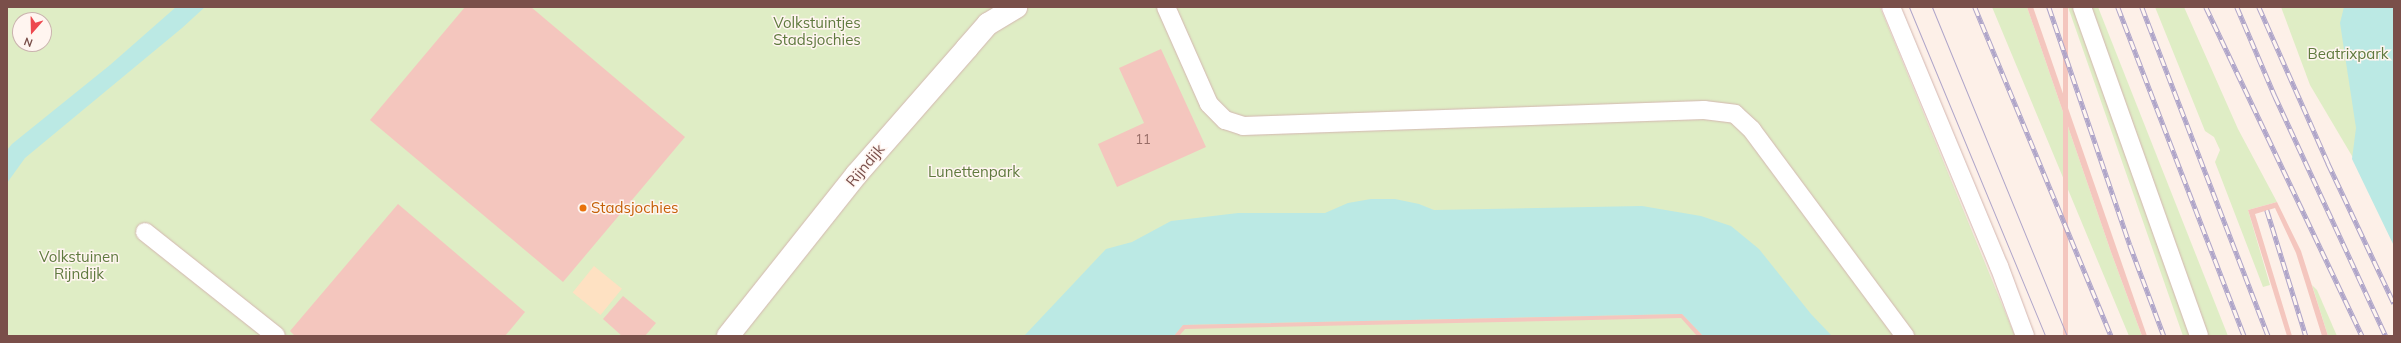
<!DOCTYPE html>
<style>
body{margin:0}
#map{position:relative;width:2401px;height:343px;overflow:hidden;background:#fdf0e8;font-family:Mulish,sans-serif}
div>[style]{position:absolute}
.green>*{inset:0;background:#dfedc5}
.sand>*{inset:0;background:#fee1c2;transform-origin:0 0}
.water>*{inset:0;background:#bbe9e4}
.building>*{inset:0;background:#f4c6be;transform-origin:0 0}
.roads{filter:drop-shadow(0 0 1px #d3b6b0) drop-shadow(0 0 1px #d3b6b0)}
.lane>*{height:18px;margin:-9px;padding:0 9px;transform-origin:9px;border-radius:9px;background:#fff}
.street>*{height:22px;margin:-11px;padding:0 11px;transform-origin:11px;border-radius:11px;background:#fff}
.tram>*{height:1px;margin:-0.5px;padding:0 0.5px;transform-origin:0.5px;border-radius:0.5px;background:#afa5c9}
.rail>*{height:4.5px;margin-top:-2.25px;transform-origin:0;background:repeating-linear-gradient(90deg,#fff5f0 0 9px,#afa5c9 0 18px);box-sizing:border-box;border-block:1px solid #afa5c9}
.dots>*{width:11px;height:11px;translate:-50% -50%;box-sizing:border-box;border:2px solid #fff5f0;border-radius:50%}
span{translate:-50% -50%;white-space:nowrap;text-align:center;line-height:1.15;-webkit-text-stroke:3px #fff5f0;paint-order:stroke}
.number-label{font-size:13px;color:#986d67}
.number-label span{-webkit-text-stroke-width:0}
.park-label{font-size:15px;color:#5f7a3e}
.street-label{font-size:15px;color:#7a4f4a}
.food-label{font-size:15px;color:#c56008}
.left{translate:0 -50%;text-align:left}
.frame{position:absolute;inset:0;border:8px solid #7a4f4a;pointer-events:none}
.north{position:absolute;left:12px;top:12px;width:40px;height:40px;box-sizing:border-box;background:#fff5f0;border:1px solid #cab3ae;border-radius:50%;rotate:200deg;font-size:11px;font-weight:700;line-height:16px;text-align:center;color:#7a4f4a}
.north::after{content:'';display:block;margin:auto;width:14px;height:18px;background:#ed484e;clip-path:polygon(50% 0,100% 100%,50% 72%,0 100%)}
</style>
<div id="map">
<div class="green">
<div style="clip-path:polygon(evenodd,7px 7px,1880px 7px,2015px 336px,7px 336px,7px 7px,20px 20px,44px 20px,44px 44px,20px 44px,20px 20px)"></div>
<div style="clip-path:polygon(1992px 7px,2027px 7px,2111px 252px,2142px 336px,2129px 336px)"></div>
<div style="clip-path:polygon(2068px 7px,2098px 7px,2228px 336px,2183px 336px)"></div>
<div style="clip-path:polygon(2155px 7px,2184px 7px,2238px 129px,2277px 202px,2248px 210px,2270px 285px,2263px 287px,2215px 162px,2220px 150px,2214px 137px,2205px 131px)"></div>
<div style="clip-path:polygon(2281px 7px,2394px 7px,2394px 227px,2310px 85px)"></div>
<div style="clip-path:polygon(2312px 285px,2317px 290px,2337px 336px,2328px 336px)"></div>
</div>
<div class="sand">
<div style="left:594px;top:266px;width:36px;height:34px;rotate:39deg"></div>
</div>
<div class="water">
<div style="clip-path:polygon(176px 7px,205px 7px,182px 28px,25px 158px,7px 183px,7px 150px,12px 144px,110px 65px)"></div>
<div style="clip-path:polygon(2344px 7px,2394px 7px,2394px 246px,2352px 159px,2356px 128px,2340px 23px)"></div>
<div style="clip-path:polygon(1371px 199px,1395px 199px,1419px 204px,1434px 210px,1642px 206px,1701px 216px,1731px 226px,1759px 249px,1811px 314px,1832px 336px,1703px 336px,1682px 314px,1183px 325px,1174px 336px,1024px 336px,1106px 249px,1132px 242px,1171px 221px,1238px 213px,1325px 213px,1348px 203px)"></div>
</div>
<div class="building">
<div style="clip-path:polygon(465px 7px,531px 7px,685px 137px,563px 282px,370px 120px)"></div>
<div style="clip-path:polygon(2027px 7px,2033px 7px,2147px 336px,2142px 336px,2111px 252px)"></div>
<div style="left:2063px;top:7px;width:5px;height:349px"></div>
<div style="clip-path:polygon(1161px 49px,1206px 147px,1117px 187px,1098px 144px,1144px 123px,1119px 68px)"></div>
<div style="clip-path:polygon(2277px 202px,2301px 251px,2328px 336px,2322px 336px,2296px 253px,2275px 208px,2255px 214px,2292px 336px,2287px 336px,2248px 210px)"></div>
<div style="clip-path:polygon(398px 204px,525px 312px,505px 336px,295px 336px,290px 331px)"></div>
<div style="clip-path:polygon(623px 296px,656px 323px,645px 336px,622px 336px,603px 319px)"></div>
<div style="clip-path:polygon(1682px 314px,1703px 336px,1697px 336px,1681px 318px,1185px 329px,1179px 336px,1174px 336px,1183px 325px)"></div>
</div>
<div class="roads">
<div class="lane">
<div style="left:1166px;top:7px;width:106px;rotate:66.1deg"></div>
<div style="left:1209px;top:104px;width:23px;rotate:45deg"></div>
<div style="left:1225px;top:120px;width:19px;rotate:18deg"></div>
<div style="left:1243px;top:126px;width:461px;rotate:-2deg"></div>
<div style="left:1704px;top:110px;width:31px;rotate:7deg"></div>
<div style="left:1735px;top:114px;width:23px;rotate:43deg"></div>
<div style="left:1752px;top:130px;width:257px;rotate:53.4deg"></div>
<div style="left:1891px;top:7px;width:281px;rotate:67.4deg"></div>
<div style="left:1999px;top:266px;width:75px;rotate:69.6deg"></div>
<div style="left:2082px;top:7px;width:349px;rotate:70.4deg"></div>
<div style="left:145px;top:232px;width:167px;rotate:38.4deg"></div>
</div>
<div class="street">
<div style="left:728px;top:336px;width:206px;rotate:-51.5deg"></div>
<div style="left:856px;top:175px;width:169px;rotate:-48.8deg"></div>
<div style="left:967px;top:48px;width:32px;rotate:-49deg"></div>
<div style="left:988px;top:24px;width:33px;rotate:-31deg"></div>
</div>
</div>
<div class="tram">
<div style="left:1909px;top:7px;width:356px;rotate:67.5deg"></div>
<div style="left:1932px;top:7px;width:356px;rotate:67.7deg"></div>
</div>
<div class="rail">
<div style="left:1975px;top:7px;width:356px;rotate:67.5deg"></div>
<div style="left:2049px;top:7px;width:251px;rotate:71.2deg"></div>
<div style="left:2130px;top:245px;width:97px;rotate:69.5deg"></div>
<div style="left:2118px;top:7px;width:352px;rotate:69deg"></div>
<div style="left:2142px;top:7px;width:352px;rotate:69deg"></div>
<div style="left:2206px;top:7px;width:364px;rotate:64.6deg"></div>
<div style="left:2237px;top:7px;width:97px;rotate:66.9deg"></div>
<div style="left:2275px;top:96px;width:264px;rotate:65.2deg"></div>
<div style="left:2259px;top:7px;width:171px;rotate:66.1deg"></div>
<div style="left:2328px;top:163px;width:155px;rotate:64.8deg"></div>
<div style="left:2267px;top:210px;width:132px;rotate:72.8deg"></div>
</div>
<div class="dots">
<div style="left:583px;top:208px;background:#e8710a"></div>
</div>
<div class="number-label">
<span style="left:1143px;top:139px">11</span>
</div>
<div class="park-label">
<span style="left:817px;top:31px">Volkstuintjes<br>Stadsjochies</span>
<span style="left:2348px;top:54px">Beatrixpark</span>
<span style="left:974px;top:172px">Lunettenpark</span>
<span style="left:79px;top:265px">Volkstuinen<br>Rijndijk</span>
</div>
<div class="street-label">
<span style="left:865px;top:165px;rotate:-50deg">Rijndijk</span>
</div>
<div class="food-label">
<span class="left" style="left:591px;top:208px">Stadsjochies</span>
</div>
<div class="frame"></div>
<div class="north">N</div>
</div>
